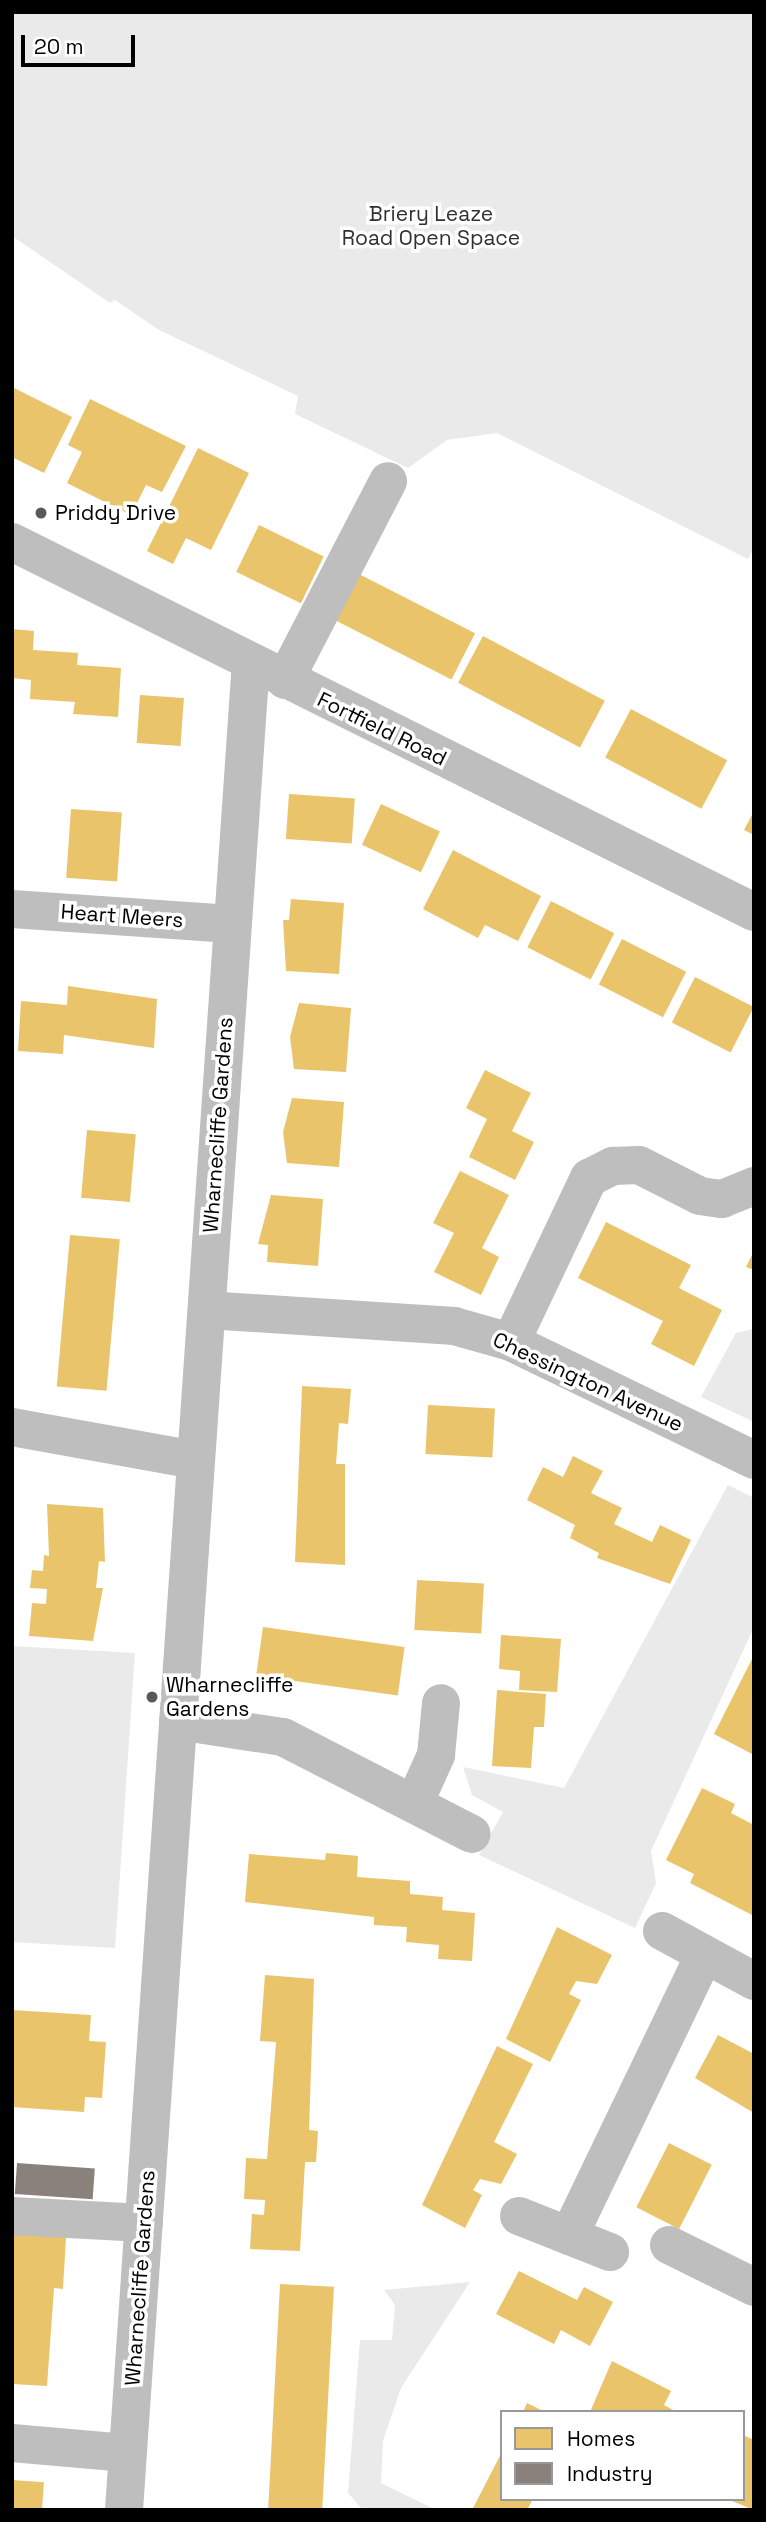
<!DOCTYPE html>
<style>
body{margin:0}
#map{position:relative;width:766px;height:2522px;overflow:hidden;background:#fff;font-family:"Space Grotesk",sans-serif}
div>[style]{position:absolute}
.green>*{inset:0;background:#eaeaea}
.homes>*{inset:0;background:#e9c46a;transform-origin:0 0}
.industry>*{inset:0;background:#8a817c;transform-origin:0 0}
.minor>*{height:38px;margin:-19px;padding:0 19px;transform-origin:19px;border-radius:19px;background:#bebebe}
.dots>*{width:19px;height:19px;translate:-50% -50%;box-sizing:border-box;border:4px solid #fff;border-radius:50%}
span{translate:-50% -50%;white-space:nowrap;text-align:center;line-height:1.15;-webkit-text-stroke:7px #fff;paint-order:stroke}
.park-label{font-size:21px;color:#303030}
.poi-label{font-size:21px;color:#000}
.left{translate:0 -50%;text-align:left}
.street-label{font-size:21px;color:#000}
.frame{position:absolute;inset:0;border:14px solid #000;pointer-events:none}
.legend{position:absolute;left:500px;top:2410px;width:245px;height:91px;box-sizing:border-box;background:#fff;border:2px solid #999;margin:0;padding:9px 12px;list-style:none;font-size:21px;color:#000}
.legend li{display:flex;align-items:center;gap:14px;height:35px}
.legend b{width:35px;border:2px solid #999}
.scale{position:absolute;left:21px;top:35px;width:114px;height:32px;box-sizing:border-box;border:4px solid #000;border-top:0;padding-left:9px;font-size:21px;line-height:24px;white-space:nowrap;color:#000;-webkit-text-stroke:5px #fff;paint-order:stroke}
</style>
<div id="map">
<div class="green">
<div style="clip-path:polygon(12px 12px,754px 12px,754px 548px,748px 559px,497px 433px,447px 440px,408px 468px,295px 414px,298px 396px,159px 330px,115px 300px,110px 303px,12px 236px)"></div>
<div style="clip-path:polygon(754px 1329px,754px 1422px,701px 1397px,736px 1333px)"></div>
<div style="clip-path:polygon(728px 1485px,754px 1498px,754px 1627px,651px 1851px,656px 1883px,635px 1928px,479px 1855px,503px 1812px,472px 1795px,463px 1767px,564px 1788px)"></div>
<div style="clip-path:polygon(12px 1646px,135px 1653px,115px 1948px,12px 1942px)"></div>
<div style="clip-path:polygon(470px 2282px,401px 2388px,383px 2441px,381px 2483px,436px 2510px,361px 2508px,348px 2493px,360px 2340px,392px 2340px,395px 2305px,384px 2290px)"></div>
</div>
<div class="homes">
<div style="clip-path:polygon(12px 387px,72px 417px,44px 473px,12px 457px)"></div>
<div style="clip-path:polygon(90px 399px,186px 446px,162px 492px,146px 485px,131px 515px,67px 483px,82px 452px,68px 445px)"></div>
<div style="clip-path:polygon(198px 448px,249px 473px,211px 550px,186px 538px,173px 564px,147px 551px)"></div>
<div style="left:259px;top:525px;width:72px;height:52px;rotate:26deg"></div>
<div style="left:353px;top:571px;width:137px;height:52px;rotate:27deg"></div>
<div style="clip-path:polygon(12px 629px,34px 631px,33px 650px,78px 653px,77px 665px,121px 668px,118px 717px,73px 714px,75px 702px,30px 699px,31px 680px,12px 678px)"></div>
<div style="left:483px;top:636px;width:138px;height:53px;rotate:28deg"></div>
<div style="left:140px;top:695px;width:44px;height:48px;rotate:4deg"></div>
<div style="left:631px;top:709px;width:109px;height:55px;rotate:28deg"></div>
<div style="left:289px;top:794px;width:66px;height:45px;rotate:4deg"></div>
<div style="left:381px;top:804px;width:65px;height:45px;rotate:25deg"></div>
<div style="left:71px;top:809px;width:51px;height:69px;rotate:4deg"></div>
<div style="clip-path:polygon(754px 811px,754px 835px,744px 830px)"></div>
<div style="clip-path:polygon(453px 850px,541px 896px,518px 941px,485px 925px,478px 938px,423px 909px)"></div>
<div style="clip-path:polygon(291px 899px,344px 903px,339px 974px,286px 971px,283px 920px,289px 920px)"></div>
<div style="left:551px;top:901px;width:71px;height:52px;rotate:27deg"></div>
<div style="left:622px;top:939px;width:72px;height:51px;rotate:27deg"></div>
<div style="left:695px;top:977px;width:66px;height:51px;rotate:27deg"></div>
<div style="clip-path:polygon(68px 986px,157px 999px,154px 1048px,64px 1035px,63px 1054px,18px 1051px,21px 1001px,67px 1005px)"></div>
<div style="clip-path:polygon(299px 1003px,351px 1008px,346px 1072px,294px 1069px,290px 1037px)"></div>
<div style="clip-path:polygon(485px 1070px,531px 1093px,512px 1131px,534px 1142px,515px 1180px,469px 1157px,487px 1119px,466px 1108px)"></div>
<div style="clip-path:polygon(292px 1098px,344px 1102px,339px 1167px,287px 1163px,283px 1132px)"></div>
<div style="left:87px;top:1130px;width:49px;height:68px;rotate:5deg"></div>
<div style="clip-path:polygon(460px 1171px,509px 1195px,482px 1248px,499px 1257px,481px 1295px,434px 1272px,454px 1233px,433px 1223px)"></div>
<div style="clip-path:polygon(271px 1195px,323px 1199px,318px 1266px,267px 1262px,268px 1245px,258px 1244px)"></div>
<div style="clip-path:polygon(606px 1222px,691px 1265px,679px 1288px,722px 1310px,694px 1366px,651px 1344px,663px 1321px,578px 1278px)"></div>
<div style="left:70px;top:1235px;width:50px;height:152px;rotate:5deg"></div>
<div style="clip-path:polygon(754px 1251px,754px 1270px,746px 1267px)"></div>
<div style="clip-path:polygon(302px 1386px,351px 1389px,348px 1424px,339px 1423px,336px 1464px,345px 1464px,345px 1565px,295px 1562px)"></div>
<div style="left:428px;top:1405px;width:67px;height:49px;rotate:3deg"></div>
<div style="clip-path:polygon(573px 1456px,603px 1471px,591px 1493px,622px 1508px,614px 1524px,652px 1542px,660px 1525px,691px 1540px,670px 1584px,597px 1558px,599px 1553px,570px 1538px,575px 1525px,527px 1500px,543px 1467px,563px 1477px)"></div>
<div style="clip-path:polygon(47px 1504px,103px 1508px,105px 1562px,99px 1561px,96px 1588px,103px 1588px,93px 1641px,29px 1636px,32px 1603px,46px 1604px,47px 1589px,30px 1588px,32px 1570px,43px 1571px,44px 1555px,49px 1556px)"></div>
<div style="left:417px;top:1580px;width:67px;height:50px;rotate:3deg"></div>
<div style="left:263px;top:1627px;width:143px;height:49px;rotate:8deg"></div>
<div style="clip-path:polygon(501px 1635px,561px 1639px,557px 1692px,519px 1690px,520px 1671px,499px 1669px)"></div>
<div style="clip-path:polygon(754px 1655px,754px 1755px,714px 1734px)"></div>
<div style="clip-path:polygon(497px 1690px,546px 1694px,544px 1727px,534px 1727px,531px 1768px,492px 1766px)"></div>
<div style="clip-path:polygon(702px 1788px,735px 1804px,731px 1813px,754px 1825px,754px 1916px,690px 1883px,694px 1874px,666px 1860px)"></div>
<div style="clip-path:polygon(326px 1853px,358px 1856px,357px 1877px,410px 1881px,410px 1894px,443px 1897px,442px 1910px,475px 1913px,472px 1961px,438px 1959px,439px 1945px,406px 1942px,407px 1927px,374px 1925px,374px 1917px,245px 1902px,249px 1854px,325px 1860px)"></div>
<div style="clip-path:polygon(557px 1927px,612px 1955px,597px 1984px,576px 1981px,569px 1994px,581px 2000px,550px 2062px,506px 2039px)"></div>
<div style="clip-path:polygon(265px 1975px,314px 1979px,309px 2130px,318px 2131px,316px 2162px,305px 2162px,300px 2251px,250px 2249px,252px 2214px,264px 2215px,265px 2200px,244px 2199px,246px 2158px,267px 2159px,276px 2042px,260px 2041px)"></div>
<div style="clip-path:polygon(12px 2010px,91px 2015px,89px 2041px,106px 2042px,102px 2098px,85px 2097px,84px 2112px,12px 2107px)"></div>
<div style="clip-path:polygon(718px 2035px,754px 2054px,754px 2113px,695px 2078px)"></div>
<div style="clip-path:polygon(497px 2046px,533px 2064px,494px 2142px,517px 2154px,501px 2184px,480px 2179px,473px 2190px,482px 2195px,465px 2228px,422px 2205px)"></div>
<div style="left:669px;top:2143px;width:48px;height:72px;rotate:27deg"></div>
<div style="clip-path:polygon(12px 2233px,66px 2237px,63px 2289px,54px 2288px,47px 2386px,12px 2384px)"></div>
<div style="clip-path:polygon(519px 2271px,577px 2300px,584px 2287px,613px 2302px,590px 2346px,561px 2330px,554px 2344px,496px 2314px)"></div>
<div style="left:280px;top:2284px;width:54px;height:226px;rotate:3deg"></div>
<div style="clip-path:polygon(612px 2361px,671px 2391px,664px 2405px,677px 2412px,590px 2412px)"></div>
<div style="clip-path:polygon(527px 2403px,545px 2412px,523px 2412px)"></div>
<div style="clip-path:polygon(743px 2435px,754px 2440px,754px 2510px,727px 2499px,743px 2499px)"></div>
<div style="clip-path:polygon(502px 2452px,502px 2499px,533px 2499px,527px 2510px,472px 2510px)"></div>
<div style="left:12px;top:2480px;width:32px;height:30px;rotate:4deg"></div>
</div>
<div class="industry">
<div style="left:17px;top:2163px;width:78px;height:31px;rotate:4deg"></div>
</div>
<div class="minor">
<div style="left:12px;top:542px;width:829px;rotate:26.5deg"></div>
<div style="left:285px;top:680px;width:224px;rotate:-62.6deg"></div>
<div style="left:12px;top:909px;width:220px;rotate:3.9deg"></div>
<div style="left:207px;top:1310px;width:248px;rotate:3.7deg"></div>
<div style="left:454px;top:1326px;width:59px;rotate:15.7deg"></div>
<div style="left:511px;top:1342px;width:270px;rotate:25.9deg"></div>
<div style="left:511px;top:1342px;width:182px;rotate:-64.6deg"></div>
<div style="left:589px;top:1178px;width:27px;rotate:-27deg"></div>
<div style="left:613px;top:1166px;width:26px;rotate:-2deg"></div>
<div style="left:639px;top:1165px;width:68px;rotate:26.9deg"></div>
<div style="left:700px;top:1196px;width:22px;rotate:8deg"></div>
<div style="left:722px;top:1199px;width:35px;rotate:-22deg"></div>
<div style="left:12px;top:1427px;width:186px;rotate:10.2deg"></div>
<div style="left:178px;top:1721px;width:106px;rotate:8.7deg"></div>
<div style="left:283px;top:1737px;width:212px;rotate:27.2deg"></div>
<div style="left:414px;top:1804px;width:54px;rotate:-65.8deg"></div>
<div style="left:436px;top:1755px;width:52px;rotate:-84.5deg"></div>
<div style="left:662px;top:1931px;width:105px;rotate:28.5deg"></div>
<div style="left:12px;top:2216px;width:132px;rotate:3deg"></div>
<div style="left:519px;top:2216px;width:98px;rotate:21.6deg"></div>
<div style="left:569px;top:2236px;width:312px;rotate:-64.3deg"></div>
<div style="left:669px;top:2245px;width:95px;rotate:26.3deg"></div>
<div style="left:12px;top:2443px;width:115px;rotate:5deg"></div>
<div style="left:124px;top:2510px;width:1851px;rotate:-86.07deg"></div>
</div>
<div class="dots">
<div style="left:41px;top:513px;background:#595959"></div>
<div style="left:152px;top:1697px;background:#595959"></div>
</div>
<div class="park-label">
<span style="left:431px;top:226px">Briery Leaze<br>Road Open Space</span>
</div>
<div class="poi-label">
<span class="left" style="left:55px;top:513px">Priddy Drive</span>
<span class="left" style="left:166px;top:1697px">Wharnecliffe<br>Gardens</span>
</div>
<div class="street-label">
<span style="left:382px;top:729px;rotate:26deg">Fortfield Road</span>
<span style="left:122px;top:916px;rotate:4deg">Heart Meers</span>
<span style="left:218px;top:1125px;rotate:-86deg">Wharnecliffe Gardens</span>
<span style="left:588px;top:1382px;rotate:25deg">Chessington Avenue</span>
<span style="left:140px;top:2278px;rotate:-86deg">Wharnecliffe Gardens</span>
</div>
<div class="frame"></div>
<ul class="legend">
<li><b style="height:19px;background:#e9c46a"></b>Homes</li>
<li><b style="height:19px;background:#8a817c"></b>Industry</li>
</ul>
<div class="scale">20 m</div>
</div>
